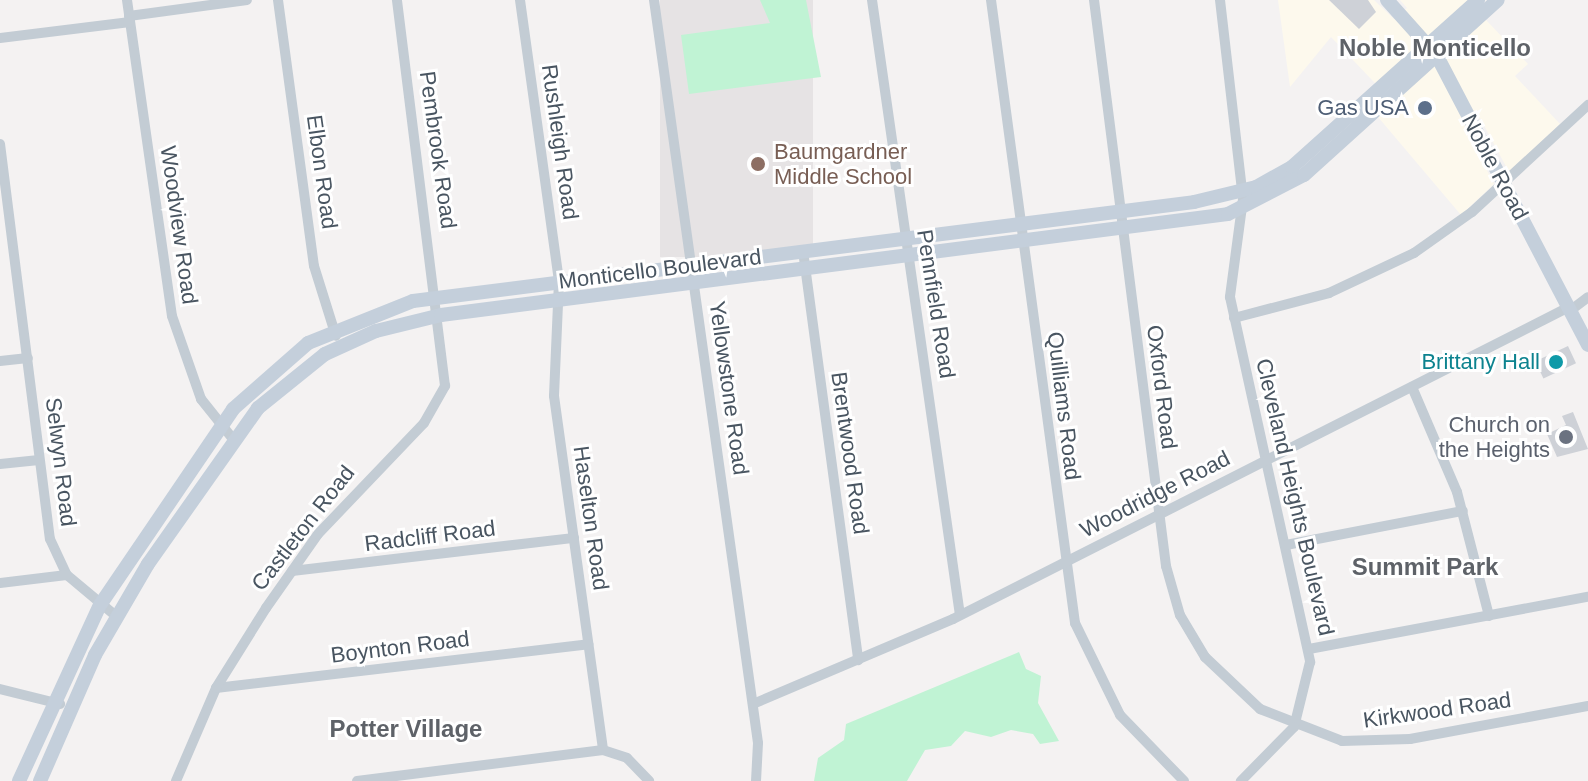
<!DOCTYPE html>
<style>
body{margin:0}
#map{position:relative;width:1588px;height:781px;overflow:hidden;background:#f4f2f2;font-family:Helvetica,sans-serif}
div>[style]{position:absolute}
.commercial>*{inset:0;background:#fdf9ed}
.education>*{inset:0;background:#e6e3e4;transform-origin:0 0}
.green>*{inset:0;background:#c0f3d4}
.building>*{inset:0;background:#ced1d7;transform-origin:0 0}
.street>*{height:10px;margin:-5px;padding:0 5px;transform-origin:5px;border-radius:5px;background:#c3ccd4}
.secondary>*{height:14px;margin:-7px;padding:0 7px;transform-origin:7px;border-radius:7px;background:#c4cfdb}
.dots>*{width:22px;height:22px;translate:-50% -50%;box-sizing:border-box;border:4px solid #fff;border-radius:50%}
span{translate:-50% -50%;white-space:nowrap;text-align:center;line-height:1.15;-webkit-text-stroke:6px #fff;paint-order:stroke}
.service-label{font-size:22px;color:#4e5e75}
.right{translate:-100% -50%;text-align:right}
.street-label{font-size:22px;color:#495561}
.education-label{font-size:22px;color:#785e54}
.left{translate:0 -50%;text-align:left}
.culture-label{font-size:22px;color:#0d838f}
.worship-label{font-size:22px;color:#5b616d}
.neighbourhood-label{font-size:24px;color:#5e6268;font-weight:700}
</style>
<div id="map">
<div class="commercial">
<div style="clip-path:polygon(1278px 0,1374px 0,1394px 19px,1407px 8px,1400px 0,1467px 0,1528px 64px,1515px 76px,1560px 124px,1509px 172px,1480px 118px,1464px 126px,1494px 184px,1461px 215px,1378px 117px,1393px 102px,1331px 37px,1290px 87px)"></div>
</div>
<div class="education">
<div style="left:660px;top:0;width:153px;height:257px"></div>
</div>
<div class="green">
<div style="clip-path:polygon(760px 0,806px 0,821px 77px,689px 94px,681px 35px,770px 23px)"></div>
<div style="clip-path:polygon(1019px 652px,1026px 669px,1041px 676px,1038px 703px,1059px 741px,1040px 744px,1033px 734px,1011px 730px,991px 737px,965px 731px,951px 746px,925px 750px,907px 781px,814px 781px,818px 758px,844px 740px,846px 724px)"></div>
</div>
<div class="building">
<div style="clip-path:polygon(1329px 0,1368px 0,1376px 12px,1359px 29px)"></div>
<div style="left:1568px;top:346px;width:19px;height:36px;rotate:65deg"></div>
<div style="clip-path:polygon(1573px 412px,1588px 449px,1557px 457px,1547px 434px,1566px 425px,1562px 416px)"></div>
</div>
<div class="street">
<div style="left:127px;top:0;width:319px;rotate:81.9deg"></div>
<div style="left:172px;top:316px;width:88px;rotate:70.7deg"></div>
<div style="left:201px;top:399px;width:51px;rotate:51.3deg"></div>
<div style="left:278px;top:0;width:268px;rotate:82.3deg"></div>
<div style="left:314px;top:266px;width:73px;rotate:72.6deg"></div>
<div style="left:520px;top:0;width:284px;rotate:82.1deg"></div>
<div style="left:559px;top:281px;width:115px;rotate:92.5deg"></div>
<div style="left:554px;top:396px;width:357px;rotate:82.1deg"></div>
<div style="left:654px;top:0;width:750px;rotate:82.03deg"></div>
<div style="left:758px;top:743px;width:38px;rotate:93deg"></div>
<div style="left:872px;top:0;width:621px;rotate:81.86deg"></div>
<div style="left:991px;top:0;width:629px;rotate:82.32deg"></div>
<div style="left:1075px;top:623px;width:102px;rotate:63.9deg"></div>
<div style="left:1120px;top:715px;width:92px;rotate:45.9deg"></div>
<div style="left:1094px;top:0;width:571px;rotate:82.75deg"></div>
<div style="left:1166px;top:566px;width:51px;rotate:74.1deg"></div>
<div style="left:1180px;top:615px;width:49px;rotate:59.2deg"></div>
<div style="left:1205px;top:657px;width:76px;rotate:43.4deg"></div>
<div style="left:1260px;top:709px;width:88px;rotate:21.3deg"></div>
<div style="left:1342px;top:741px;width:68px;rotate:-1.7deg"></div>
<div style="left:1410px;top:739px;width:181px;rotate:-10.5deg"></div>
<div style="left:1220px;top:0;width:200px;rotate:83.4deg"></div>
<div style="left:1243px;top:199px;width:99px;rotate:97.6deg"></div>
<div style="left:1230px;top:297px;width:374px;rotate:77.6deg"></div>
<div style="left:1310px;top:662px;width:67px;rotate:103.8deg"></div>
<div style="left:1294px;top:727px;width:76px;rotate:134.5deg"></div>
<div style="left:129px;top:16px;width:119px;rotate:-7.7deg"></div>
<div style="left:0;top:38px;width:131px;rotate:-7deg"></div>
<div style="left:0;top:144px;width:398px;rotate:82.8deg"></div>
<div style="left:50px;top:539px;width:40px;rotate:65deg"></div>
<div style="left:67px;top:575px;width:64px;rotate:39.9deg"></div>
<div style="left:803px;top:251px;width:413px;rotate:82.3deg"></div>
<div style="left:1571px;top:310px;width:21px;rotate:-37deg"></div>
<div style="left:1234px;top:318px;width:98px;rotate:-14.7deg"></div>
<div style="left:1329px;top:293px;width:94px;rotate:-25.2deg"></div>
<div style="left:1414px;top:253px;width:71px;rotate:-35.3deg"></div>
<div style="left:1472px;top:212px;width:158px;rotate:-42.7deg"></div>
<div style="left:0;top:361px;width:28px;rotate:-6deg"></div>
<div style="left:1412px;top:387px;width:114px;rotate:66.8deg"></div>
<div style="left:1457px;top:492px;width:128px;rotate:75.5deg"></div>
<div style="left:0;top:464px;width:39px;rotate:-6deg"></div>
<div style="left:1286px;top:545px;width:180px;rotate:-10.9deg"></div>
<div style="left:292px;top:571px;width:284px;rotate:-6.7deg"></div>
<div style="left:0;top:583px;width:67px;rotate:-6.8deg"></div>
<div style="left:1309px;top:649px;width:284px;rotate:-10.6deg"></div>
<div style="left:216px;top:688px;width:375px;rotate:-6.7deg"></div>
<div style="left:0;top:689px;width:62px;rotate:14deg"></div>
<div style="left:753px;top:704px;width:217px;rotate:-23deg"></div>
<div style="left:953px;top:619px;width:691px;rotate:-26.86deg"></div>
<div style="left:176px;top:781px;width:101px;rotate:-66.7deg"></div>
<div style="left:216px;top:688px;width:94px;rotate:-58deg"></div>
<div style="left:266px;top:608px;width:90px;rotate:-54.9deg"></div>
<div style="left:318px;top:534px;width:153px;rotate:-46.3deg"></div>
<div style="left:424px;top:423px;width:43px;rotate:-60.4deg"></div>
<div style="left:445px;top:386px;width:389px;rotate:-97.1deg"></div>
<div style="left:357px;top:781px;width:248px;rotate:-7.2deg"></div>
<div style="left:603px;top:750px;width:25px;rotate:18deg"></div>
<div style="left:627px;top:758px;width:32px;rotate:46deg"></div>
</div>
<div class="secondary">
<div style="left:1387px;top:0;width:75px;rotate:48.2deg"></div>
<div style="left:1437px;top:56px;width:326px;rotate:62.4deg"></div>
<div style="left:19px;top:781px;width:194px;rotate:-65.3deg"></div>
<div style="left:100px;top:605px;width:237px;rotate:-55.8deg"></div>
<div style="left:233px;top:409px;width:100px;rotate:-41.3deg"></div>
<div style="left:308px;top:343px;width:113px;rotate:-21.8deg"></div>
<div style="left:413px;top:301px;width:787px;rotate:-7.22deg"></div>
<div style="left:1194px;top:202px;width:64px;rotate:-13.6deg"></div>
<div style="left:1256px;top:187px;width:41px;rotate:-29.1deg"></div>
<div style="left:1292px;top:167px;width:250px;rotate:-41.9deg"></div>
<div style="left:40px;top:781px;width:137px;rotate:-66.4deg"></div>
<div style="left:95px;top:655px;width:105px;rotate:-59.8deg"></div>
<div style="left:148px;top:564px;width:191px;rotate:-54.8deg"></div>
<div style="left:258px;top:408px;width:86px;rotate:-38.9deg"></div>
<div style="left:325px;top:354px;width:56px;rotate:-24.3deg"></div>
<div style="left:376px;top:331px;width:67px;rotate:-13.8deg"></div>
<div style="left:441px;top:315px;width:793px;rotate:-7.31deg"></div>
<div style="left:1228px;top:214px;width:85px;rotate:-27.2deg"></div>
<div style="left:1304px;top:175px;width:261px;rotate:-42.1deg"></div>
</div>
<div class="dots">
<div style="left:1425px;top:108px;background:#5c6f8a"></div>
<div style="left:758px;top:164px;background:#8d6e63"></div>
<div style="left:1556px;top:362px;background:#0f9aa8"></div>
<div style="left:1566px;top:437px;background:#6b7280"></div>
</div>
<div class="service-label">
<span class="right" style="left:1409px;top:108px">Gas USA</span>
</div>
<div class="street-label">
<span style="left:560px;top:142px;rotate:82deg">Rushleigh Road</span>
<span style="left:438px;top:150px;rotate:82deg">Pembrook Road</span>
<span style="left:1495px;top:167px;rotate:62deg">Noble Road</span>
<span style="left:322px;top:172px;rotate:82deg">Elbon Road</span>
<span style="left:179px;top:225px;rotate:82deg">Woodview Road</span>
<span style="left:660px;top:269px;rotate:-7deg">Monticello Boulevard</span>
<span style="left:936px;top:304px;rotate:81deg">Pennfield Road</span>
<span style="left:1162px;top:387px;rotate:83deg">Oxford Road</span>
<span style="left:729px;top:388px;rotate:82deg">Yellowstone Road</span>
<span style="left:1064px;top:406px;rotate:83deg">Quilliams Road</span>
<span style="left:850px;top:453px;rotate:82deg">Brentwood Road</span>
<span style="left:61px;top:462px;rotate:83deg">Selwyn Road</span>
<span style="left:1155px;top:494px;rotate:-27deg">Woodridge Road</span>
<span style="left:1295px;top:497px;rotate:77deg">Cleveland Heights Boulevard</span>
<span style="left:591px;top:518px;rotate:82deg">Haselton Road</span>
<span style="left:303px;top:528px;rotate:-52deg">Castleton Road</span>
<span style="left:430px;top:536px;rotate:-7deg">Radcliff Road</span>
<span style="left:400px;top:647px;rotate:-7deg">Boynton Road</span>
<span style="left:1437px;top:710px;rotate:-8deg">Kirkwood Road</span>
</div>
<div class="education-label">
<span class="left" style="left:774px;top:164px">Baumgardner<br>Middle School</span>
</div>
<div class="culture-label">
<span class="right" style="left:1540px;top:362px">Brittany Hall</span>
</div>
<div class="worship-label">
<span class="right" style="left:1550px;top:437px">Church on<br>the Heights</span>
</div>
<div class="neighbourhood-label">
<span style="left:1435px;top:48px">Noble Monticello</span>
<span style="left:1425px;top:567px">Summit Park</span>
<span style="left:406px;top:729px">Potter Village</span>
</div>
</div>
